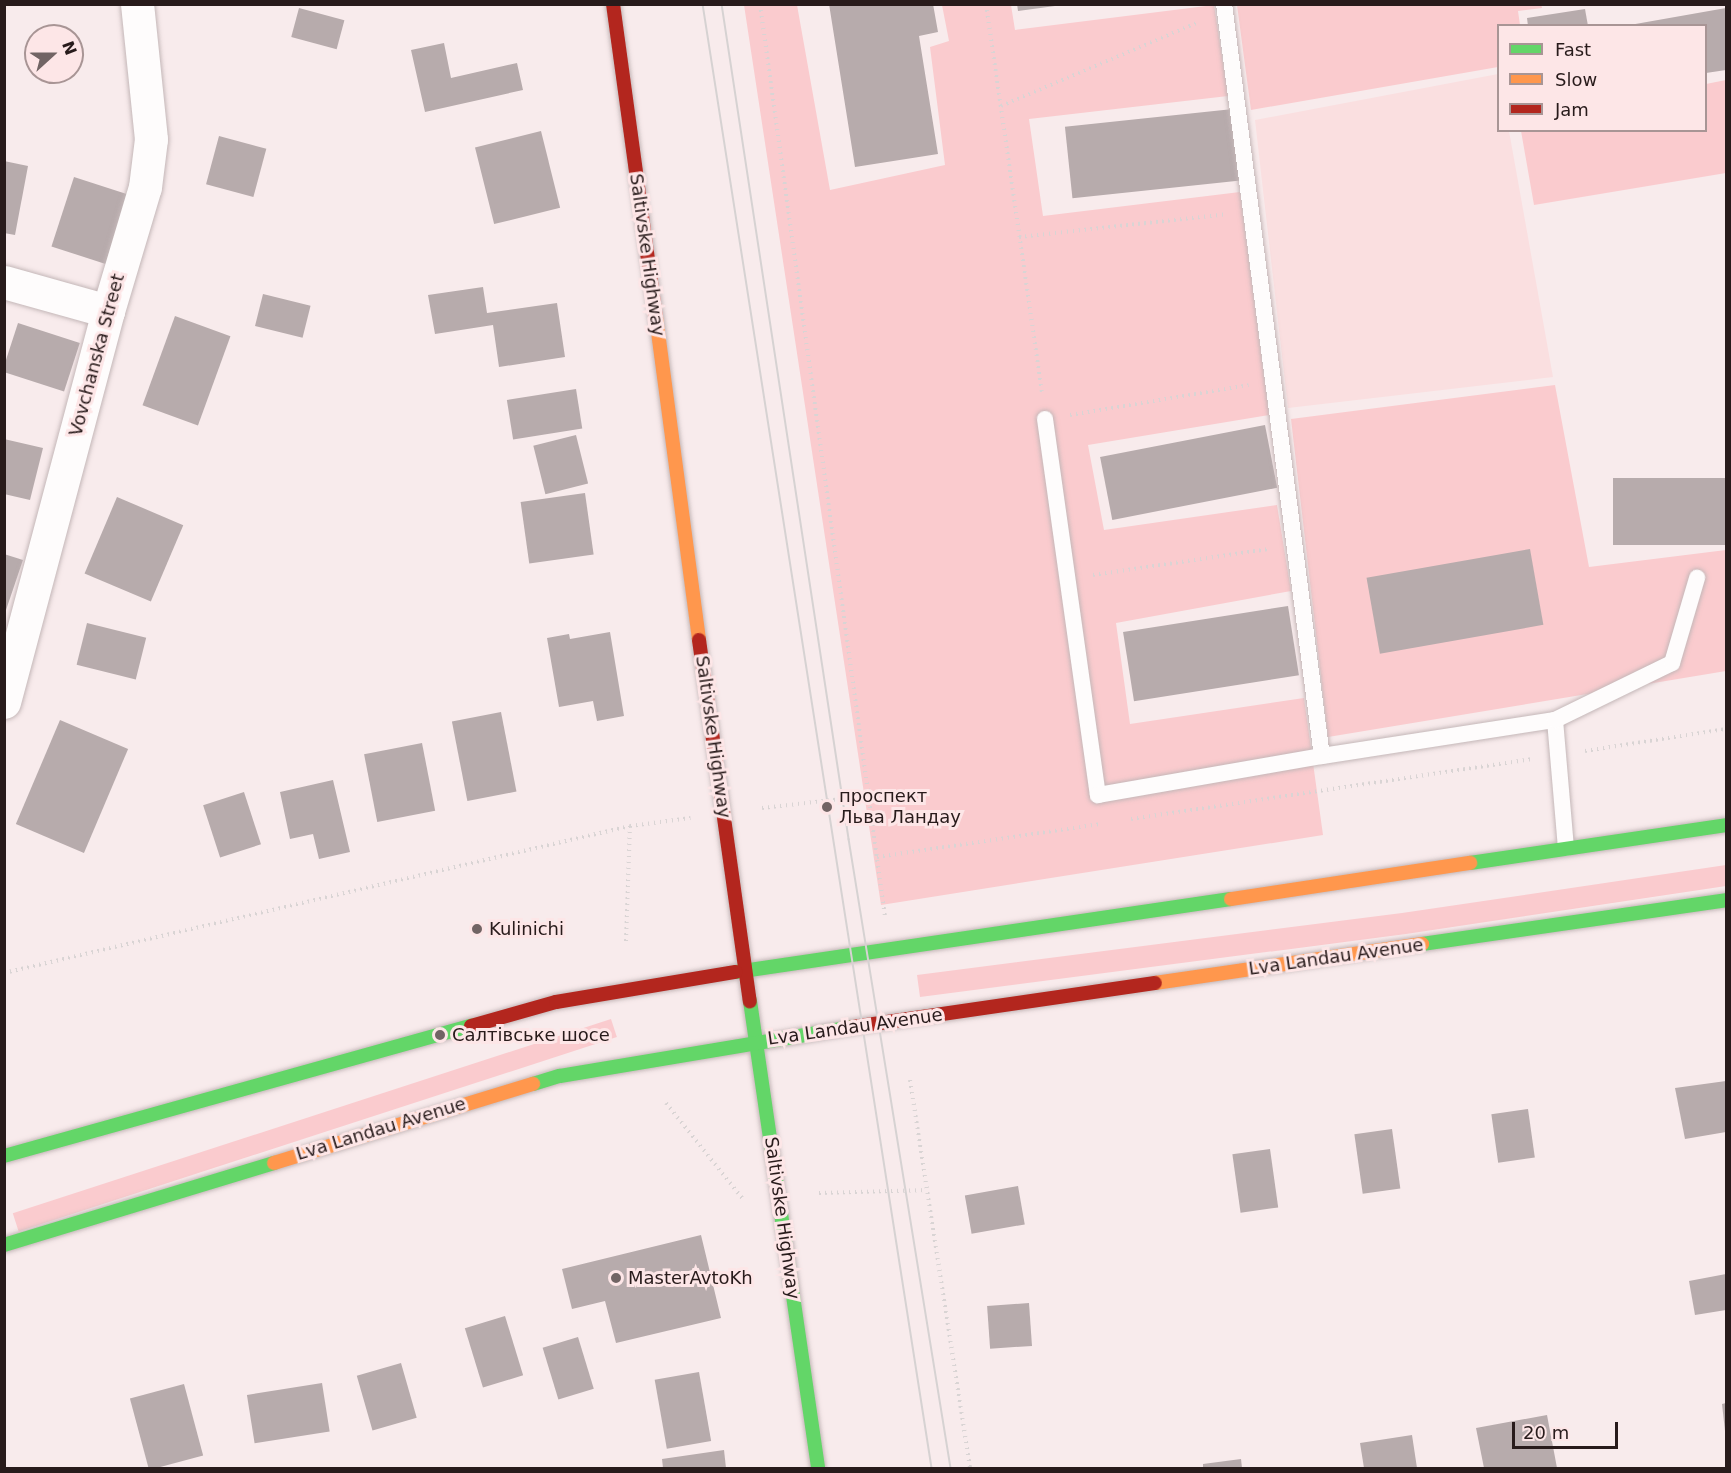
<!DOCTYPE html>
<meta charset="utf-8">
<style>
body{margin:0}
#map{position:relative;width:1731px;height:1473px;overflow:hidden;background:#f8ebec;font-family:"DejaVu Sans",sans-serif}
div>[style]{position:absolute}
.built>*{inset:0;background:#fadfe0}
.green>*{inset:0;background:#facbce;transform-origin:0 0}
.building>*{inset:0;background:#b7abac;transform-origin:0 0}
.path>*{height:4px;margin-top:-2px;transform-origin:0;background:repeating-linear-gradient(90deg,#d9d4d4 0 1.5px,transparent 0 6px)}
.roads{filter:drop-shadow(0 0 2px #c4b7b8) drop-shadow(0 0 2px #c4b7b8)}
.lane>*{height:16px;margin:-8px;padding:0 8px;transform-origin:8px;border-radius:8px;background:#fefcfc}
.street>*{height:33px;margin:-16.5px;padding:0 16.5px;transform-origin:16.5px;border-radius:16.5px;background:#fefcfc}
.fast>*{height:14px;margin:-7px;padding:0 7px;transform-origin:7px;border-radius:7px;background:#63d668}
.slow>*{height:14px;margin:-7px;padding:0 7px;transform-origin:7px;border-radius:7px;background:#ff974d}
.jam>*{height:14px;margin:-7px;padding:0 7px;transform-origin:7px;border-radius:7px;background:#b3261e}
.tram>*{height:1.5px;margin:-0.75px;padding:0 0.75px;transform-origin:0.75px;border-radius:0.75px;background:#d6d2d2}
.dots>*{width:16px;height:16px;translate:-50% -50%;box-sizing:border-box;border:3px solid #fde6e7;border-radius:50%}
span{translate:-50% -50%;white-space:nowrap;text-align:center;line-height:1.15;-webkit-text-stroke:6px #fde6e7;paint-order:stroke}
.street-label{font-size:18px;color:#281b1b}
.poi-label{font-size:18px;color:#281b1b}
.left{translate:0 -50%;text-align:left}
.frame{position:absolute;inset:0;border:6px solid #281b1b;pointer-events:none}
.legend{position:absolute;left:1497px;top:24px;width:210px;height:108px;box-sizing:border-box;background:#fde6e7;border:2px solid #a89595;margin:0;padding:8px 10px;list-style:none;font-size:18px;color:#281b1b}
.legend li{display:flex;align-items:center;gap:12px;height:30px}
.legend b{width:30px;border:2px solid #a89595}
.north{position:absolute;left:24px;top:24px;width:60px;height:60px;box-sizing:border-box;background:#fde6e7;border:2px solid #a89595;border-radius:50%;rotate:69deg;font-size:16px;font-weight:700;line-height:24px;text-align:center;color:#281b1b}
.north::after{content:'';display:block;margin:auto;width:21px;height:27px;background:#716464;clip-path:polygon(50% 0,100% 100%,50% 72%,0 100%)}
.scale{position:absolute;left:1512px;top:1422px;width:106px;height:27px;box-sizing:border-box;border:3px solid #281b1b;border-top:0;padding-left:8px;font-size:18px;line-height:21px;white-space:nowrap;color:#281b1b;-webkit-text-stroke:4px #fde6e7;paint-order:stroke}
</style>
<div id="map">
<div class="built">
<div style="clip-path:polygon(1498px 74px,1498px 130px,1509px 131px,1553px 377px,1288px 408px,1255px 120px)"></div>
</div>
<div class="green">
<div style="clip-path:polygon(1541px 4px,1542px 8px,1518px 11px,1520px 25px,1498px 26px,1498px 67px,1251px 110px,1237px 5px)"></div>
<div style="clip-path:polygon(744px 5px,797px 5px,830px 190px,945px 165px,930px 47px,949px 41px,942px 5px,1011px 5px,1015px 30px,1214px 5px,1228px 96px,1029px 119px,1043px 216px,1240px 192px,1269px 415px,1088px 445px,1104px 530px,1277px 505px,1291px 591px,1116px 623px,1130px 724px,1304px 698px,1323px 835px,881px 905px)"></div>
<div style="clip-path:polygon(1726px 80px,1726px 173px,1534px 205px,1521px 131px,1706px 130px,1706px 84px)"></div>
<div style="clip-path:polygon(1555px 385px,1589px 567px,1726px 550px,1726px 671px,1328px 737px,1291px 419px)"></div>
<div style="clip-path:polygon(1726px 865px,1726px 886px,1406px 934px,920px 997px,917px 975px,1402px 913px)"></div>
<div style="left:611px;top:1019px;width:19px;height:629px;rotate:72deg"></div>
</div>
<div class="building">
<div style="clip-path:polygon(829px 4px,933px 4px,938px 32px,919px 36px,938px 154px,855px 167px)"></div>
<div style="clip-path:polygon(1017px 4px,1055px 4px,1055px 6px,1018px 11px)"></div>
<div style="left:299px;top:8px;width:47px;height:30px;rotate:15deg"></div>
<div style="clip-path:polygon(1726px 8px,1726px 70px,1706px 73px,1706px 26px,1624px 26px)"></div>
<div style="clip-path:polygon(1585px 9px,1588px 26px,1528px 26px,1527px 18px)"></div>
<div style="clip-path:polygon(444px 43px,451px 78px,517px 63px,523px 90px,425px 112px,411px 50px)"></div>
<div style="left:1233px;top:109px;width:72px;height:169px;rotate:84deg"></div>
<div style="left:541px;top:131px;width:79px;height:68px;rotate:76deg"></div>
<div style="left:219px;top:136px;width:49px;height:50px;rotate:15deg"></div>
<div style="clip-path:polygon(4px 161px,28px 166px,15px 235px,4px 233px)"></div>
<div style="left:74px;top:177px;width:65px;height:73px;rotate:18deg"></div>
<div style="clip-path:polygon(483px 287px,487px 313px,557px 303px,565px 357px,499px 367px,493px 325px,435px 334px,428px 295px)"></div>
<div style="left:263px;top:294px;width:49px;height:33px;rotate:14deg"></div>
<div style="left:175px;top:316px;width:59px;height:95px;rotate:20deg"></div>
<div style="left:18px;top:323px;width:65px;height:51px;rotate:18deg"></div>
<div style="left:576px;top:389px;width:40px;height:70px;rotate:81deg"></div>
<div style="left:1265px;top:425px;width:64px;height:168px;rotate:79deg"></div>
<div style="left:576px;top:435px;width:50px;height:44px;rotate:76deg"></div>
<div style="clip-path:polygon(4px 439px,43px 448px,30px 500px,4px 494px)"></div>
<div style="left:1726px;top:478px;width:67px;height:113px;rotate:90deg"></div>
<div style="left:585px;top:493px;width:62px;height:65px;rotate:82deg"></div>
<div style="left:117px;top:497px;width:72px;height:83px;rotate:23deg"></div>
<div style="left:1530px;top:549px;width:77px;height:166px;rotate:80deg"></div>
<div style="clip-path:polygon(4px 554px,23px 560px,5px 613px,4px 613px)"></div>
<div style="left:1288px;top:606px;width:70px;height:167px;rotate:81deg"></div>
<div style="left:87px;top:623px;width:61px;height:43px;rotate:14deg"></div>
<div style="clip-path:polygon(610px 632px,624px 716px,597px 721px,593px 701px,559px 707px,547px 638px,569px 634px,570px 639px)"></div>
<div style="left:501px;top:712px;width:81px;height:50px;rotate:79deg"></div>
<div style="left:60px;top:720px;width:74px;height:113px;rotate:23deg"></div>
<div style="left:422px;top:743px;width:69px;height:59px;rotate:79deg"></div>
<div style="clip-path:polygon(333px 780px,350px 852px,319px 859px,313px 834px,290px 839px,280px 792px)"></div>
<div style="left:244px;top:792px;width:55px;height:43px;rotate:72deg"></div>
<div style="clip-path:polygon(1726px 1081px,1726px 1132px,1685px 1139px,1675px 1088px)"></div>
<div style="left:1528px;top:1109px;width:49px;height:37px;rotate:82deg"></div>
<div style="left:1392px;top:1129px;width:60px;height:38px;rotate:82deg"></div>
<div style="left:1270px;top:1149px;width:59px;height:38px;rotate:82deg"></div>
<div style="left:1018px;top:1186px;width:39px;height:54px;rotate:80deg"></div>
<div style="clip-path:polygon(701px 1235px,721px 1318px,616px 1343px,605px 1301px,572px 1309px,562px 1269px)"></div>
<div style="clip-path:polygon(1726px 1274px,1726px 1310px,1695px 1315px,1689px 1281px)"></div>
<div style="left:1029px;top:1303px;width:43px;height:42px;rotate:86deg"></div>
<div style="left:505px;top:1316px;width:62px;height:42px;rotate:73deg"></div>
<div style="left:578px;top:1337px;width:54px;height:37px;rotate:73deg"></div>
<div style="left:401px;top:1363px;width:57px;height:46px;rotate:74deg"></div>
<div style="left:699px;top:1372px;width:70px;height:45px;rotate:80deg"></div>
<div style="left:322px;top:1383px;width:49px;height:76px;rotate:81deg"></div>
<div style="left:184px;top:1384px;width:74px;height:56px;rotate:75deg"></div>
<div style="clip-path:polygon(1726px 1403px,1726px 1431px,1725px 1431px,1722px 1404px)"></div>
<div style="clip-path:polygon(1547px 1415px,1557px 1468px,1484px 1468px,1476px 1428px)"></div>
<div style="clip-path:polygon(1412px 1435px,1417px 1468px,1364px 1468px,1360px 1443px)"></div>
<div style="clip-path:polygon(724px 1450px,726px 1468px,663px 1468px,662px 1459px)"></div>
<div style="clip-path:polygon(1241px 1459px,1242px 1468px,1203px 1468px,1203px 1464px)"></div>
</div>
<div class="path">
<div style="left:760px;top:4px;width:921px;rotate:82.2deg"></div>
<div style="left:986px;top:4px;width:395px;rotate:81.8deg"></div>
<div style="left:1001px;top:106px;width:215px;rotate:-23deg"></div>
<div style="left:1019px;top:237px;width:208px;rotate:-6.3deg"></div>
<div style="left:1070px;top:415px;width:181px;rotate:-9.5deg"></div>
<div style="left:1093px;top:575px;width:179px;rotate:-8.4deg"></div>
<div style="left:1585px;top:751px;width:143px;rotate:-8.9deg"></div>
<div style="left:762px;top:808px;width:107px;rotate:-6.5deg"></div>
<div style="left:1131px;top:819px;width:406px;rotate:-8.5deg"></div>
<div style="left:877px;top:857px;width:225px;rotate:-8.4deg"></div>
<div style="left:626px;top:941px;width:115px;rotate:-88deg"></div>
<div style="left:4px;top:973px;width:643px;rotate:-13.22deg"></div>
<div style="left:630px;top:826px;width:61px;rotate:-7.6deg"></div>
<div style="left:910px;top:1080px;width:393px;rotate:81.2deg"></div>
<div style="left:666px;top:1103px;width:123px;rotate:51.3deg"></div>
<div style="left:819px;top:1193px;width:108px;rotate:-1.6deg"></div>
</div>
<div class="roads">
<div class="lane">
<div style="left:1224px;top:4px;width:758px;rotate:82.58deg"></div>
<div style="left:1322px;top:756px;width:236px;rotate:-8.8deg"></div>
<div style="left:1555px;top:720px;width:128px;rotate:85.1deg"></div>
<div style="left:1045px;top:419px;width:380px;rotate:82deg"></div>
<div style="left:1098px;top:795px;width:227px;rotate:-9.9deg"></div>
<div style="left:1555px;top:720px;width:130px;rotate:-26deg"></div>
<div style="left:1672px;top:663px;width:89px;rotate:-73.6deg"></div>
</div>
<div class="street">
<div style="left:4px;top:282px;width:108px;rotate:15.6deg"></div>
<div style="left:4px;top:702px;width:405px;rotate:-75.1deg"></div>
<div style="left:108px;top:311px;width:129px;rotate:-73.4deg"></div>
<div style="left:145px;top:187px;width:48px;rotate:-82.9deg"></div>
<div style="left:151px;top:139px;width:136px;rotate:-95.9deg"></div>
</div>
<div class="fast">
<div style="left:1470px;top:863px;width:259px;rotate:-8.4deg"></div>
<div style="left:1422px;top:944px;width:307px;rotate:-8.2deg"></div>
<div style="left:736px;top:972px;width:500px;rotate:-8.39deg"></div>
<div style="left:750px;top:1001px;width:472px;rotate:81.7deg"></div>
<div style="left:533px;top:1084px;width:28px;rotate:-17deg"></div>
<div style="left:560px;top:1076px;width:297px;rotate:-9.5deg"></div>
<div style="left:4px;top:1156px;width:485px;rotate:-15.6deg"></div>
<div style="left:4px;top:1245px;width:282px;rotate:-16.9deg"></div>
</div>
<div class="slow">
<div style="left:656px;top:317px;width:326px;rotate:82.4deg"></div>
<div style="left:1231px;top:899px;width:242px;rotate:-8.6deg"></div>
<div style="left:1155px;top:983px;width:270px;rotate:-8.3deg"></div>
<div style="left:274px;top:1163px;width:271px;rotate:-17deg"></div>
</div>
<div class="jam">
<div style="left:613px;top:4px;width:316px;rotate:82.2deg"></div>
<div style="left:699px;top:640px;width:365px;rotate:82deg"></div>
<div style="left:471px;top:1026px;width:88px;rotate:-15.8deg"></div>
<div style="left:556px;top:1002px;width:182px;rotate:-9.5deg"></div>
<div style="left:853px;top:1027px;width:305px;rotate:-8.3deg"></div>
</div>
</div>
<div class="tram">
<div style="left:703px;top:4px;width:1482px;rotate:81.11deg"></div>
<div style="left:722px;top:4px;width:845px;rotate:81.35deg"></div>
<div style="left:849px;top:839px;width:637px;rotate:80.79deg"></div>
</div>
<div class="dots">
<div style="left:827px;top:807px;background:#716464"></div>
<div style="left:477px;top:929px;background:#716464"></div>
<div style="left:440px;top:1035px;background:#716464"></div>
<div style="left:616px;top:1278px;background:#716464"></div>
</div>
<div class="street-label">
<span style="left:647px;top:255px;rotate:82deg">Saltivske Highway</span>
<span style="left:97px;top:355px;rotate:-75deg">Vovchanska Street</span>
<span style="left:713px;top:737px;rotate:82deg">Saltivske Highway</span>
<span style="left:1336px;top:957px;rotate:-8deg">Lva Landau Avenue</span>
<span style="left:855px;top:1027px;rotate:-8deg">Lva Landau Avenue</span>
<span style="left:381px;top:1129px;rotate:-17deg">Lva Landau Avenue</span>
<span style="left:782px;top:1218px;rotate:82deg">Saltivske Highway</span>
</div>
<div class="poi-label">
<span class="left" style="left:839px;top:807px">проспект<br>Льва Ландау</span>
<span class="left" style="left:489px;top:929px">Kulinichi</span>
<span class="left" style="left:452px;top:1035px">Салтівське шосе</span>
<span class="left" style="left:628px;top:1278px">MasterAvtoKh</span>
</div>
<div class="frame"></div>
<ul class="legend">
<li><b style="height:8px;background:#63d668"></b>Fast</li>
<li><b style="height:8px;background:#ff974d"></b>Slow</li>
<li><b style="height:8px;background:#b3261e"></b>Jam</li>
</ul>
<div class="north">N</div>
<div class="scale">20 m</div>
</div>
